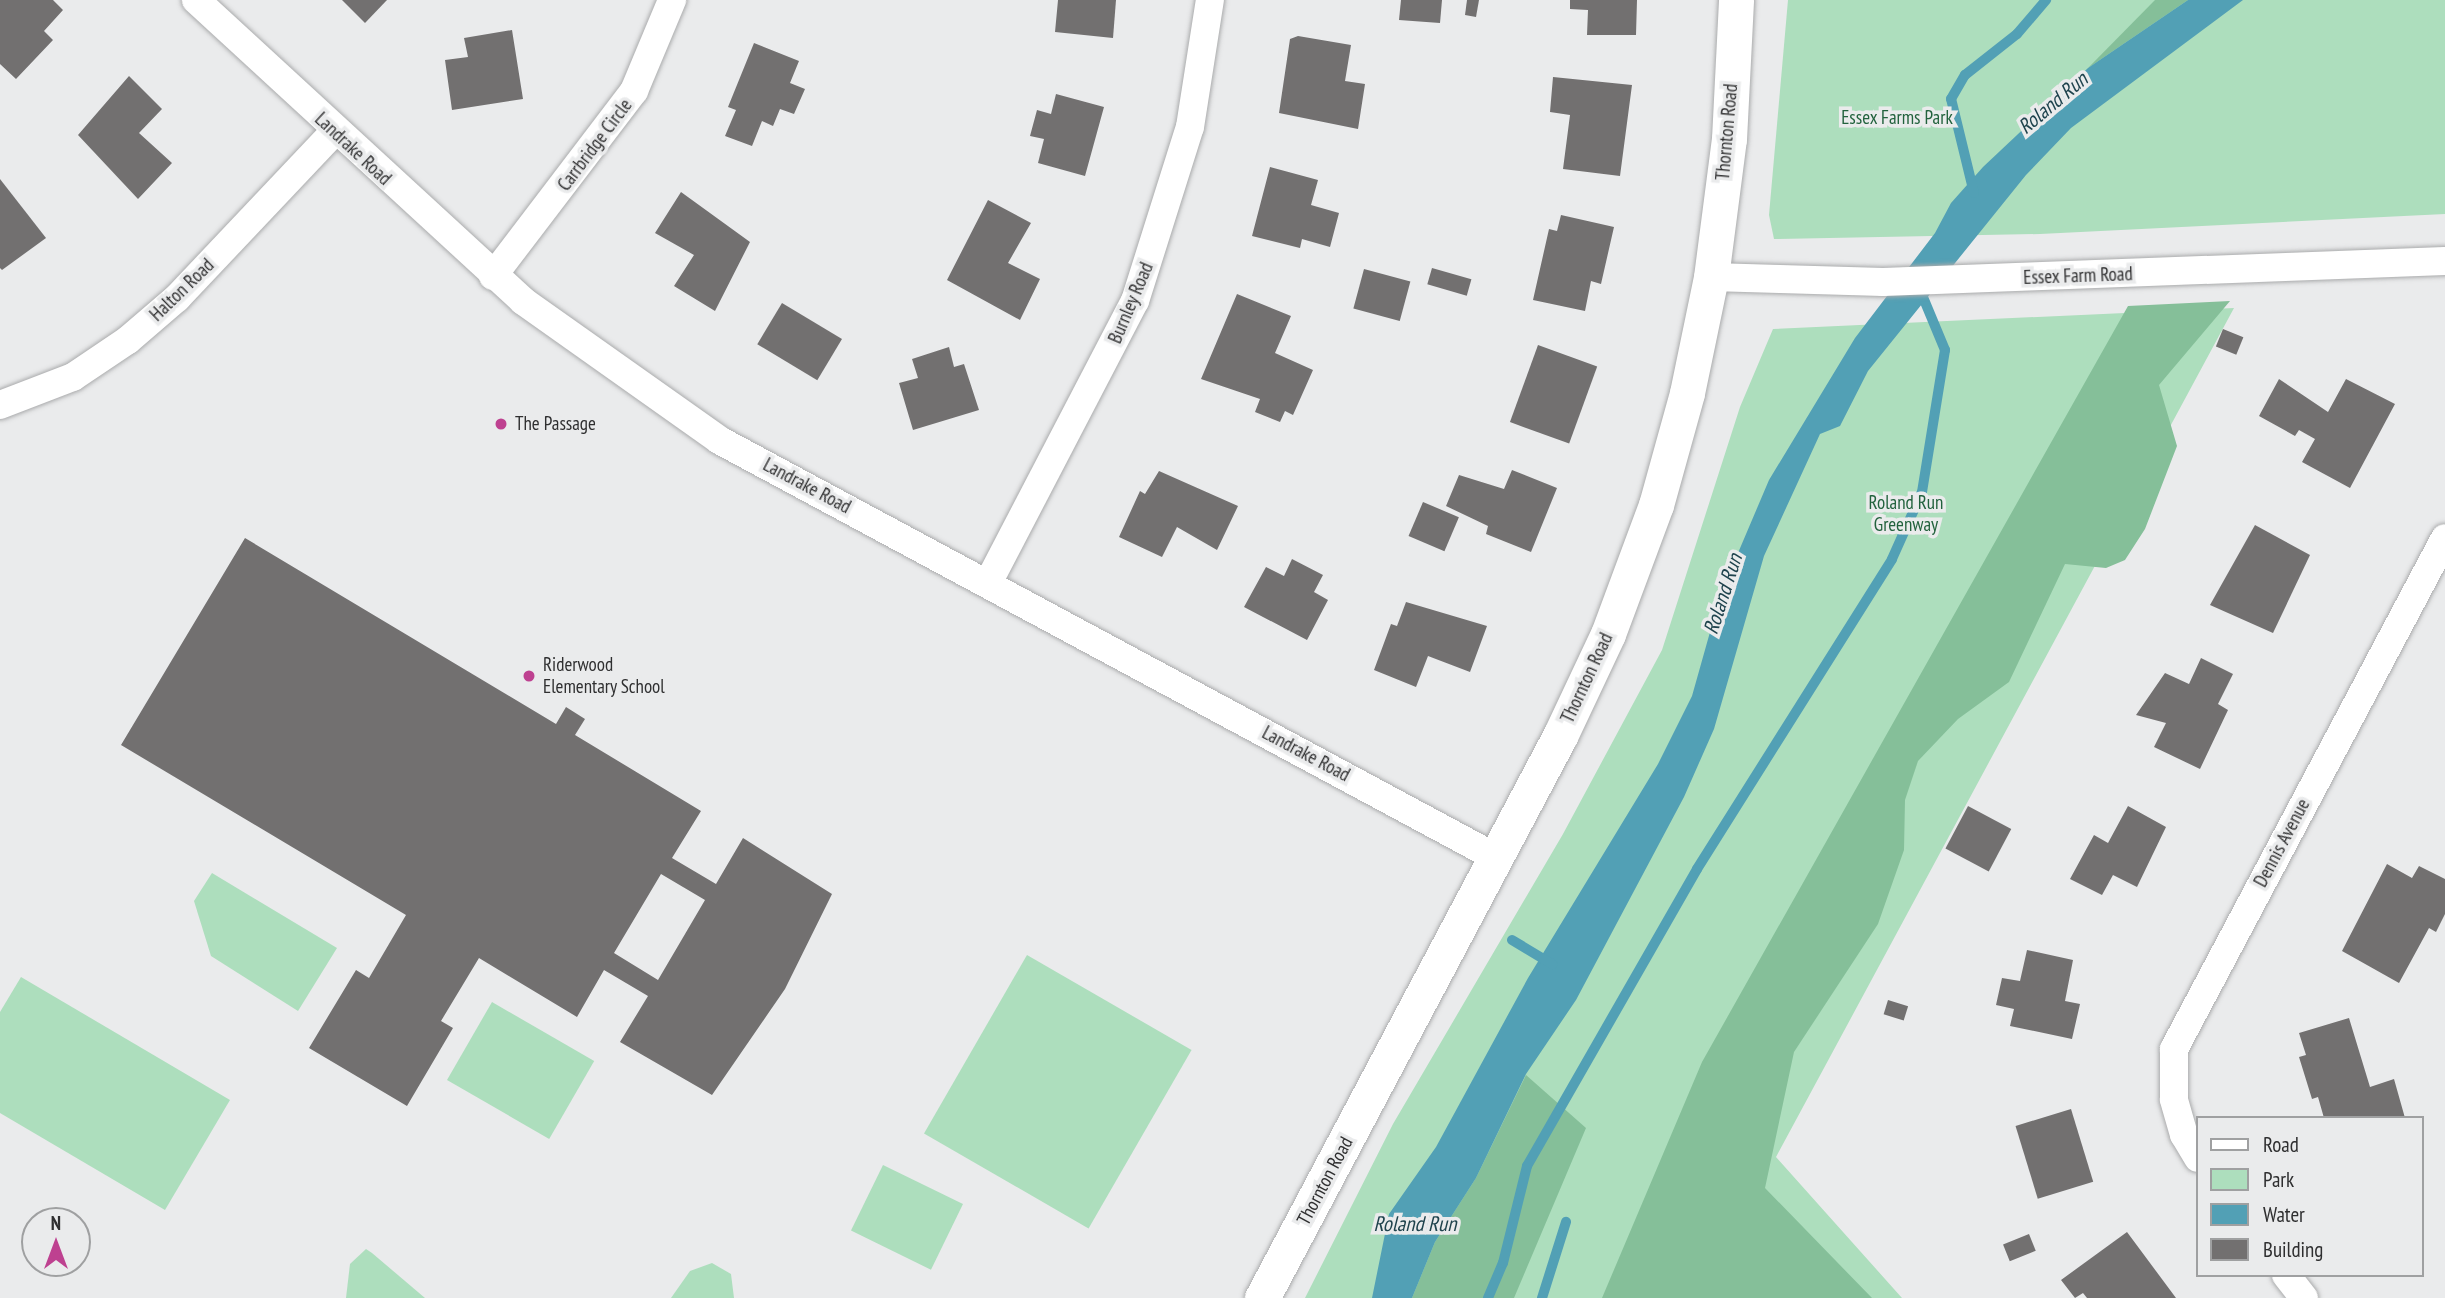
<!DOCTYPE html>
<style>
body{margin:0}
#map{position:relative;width:2445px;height:1298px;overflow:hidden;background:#eaebec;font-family:"PT Sans Narrow",sans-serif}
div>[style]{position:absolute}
.green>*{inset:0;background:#addebd;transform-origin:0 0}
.forest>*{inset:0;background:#85bf99}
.water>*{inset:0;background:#52a0b5}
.stream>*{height:10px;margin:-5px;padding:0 5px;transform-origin:5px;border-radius:5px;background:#52a0b5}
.building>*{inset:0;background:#727070;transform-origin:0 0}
.roads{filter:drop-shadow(0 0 2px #aaabac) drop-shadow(0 0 2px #aaabac)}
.minor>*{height:28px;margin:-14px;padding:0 14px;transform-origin:14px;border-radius:14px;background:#fff}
.tertiary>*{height:35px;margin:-17.5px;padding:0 17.5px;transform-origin:17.5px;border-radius:17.5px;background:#fff}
.dots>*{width:19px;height:19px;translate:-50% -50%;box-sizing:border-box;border:4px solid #eaebec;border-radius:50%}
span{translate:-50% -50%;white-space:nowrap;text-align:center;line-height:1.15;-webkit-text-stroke:7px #eaebec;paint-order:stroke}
.park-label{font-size:19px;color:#22623d}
.street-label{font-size:19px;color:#2f2f30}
.poi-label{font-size:19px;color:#2f2f30}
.left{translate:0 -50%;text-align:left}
.water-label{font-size:21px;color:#1f434d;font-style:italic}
.legend{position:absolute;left:2196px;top:1116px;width:228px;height:161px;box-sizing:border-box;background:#eaebec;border:2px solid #9fa0a1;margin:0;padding:9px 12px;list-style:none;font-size:21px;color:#2f2f30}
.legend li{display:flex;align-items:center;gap:14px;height:35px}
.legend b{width:35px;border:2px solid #9fa0a1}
.north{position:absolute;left:21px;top:1207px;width:70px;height:70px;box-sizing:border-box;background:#eaebec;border:2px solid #9fa0a1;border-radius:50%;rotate:0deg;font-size:19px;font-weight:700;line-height:28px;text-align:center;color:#2f2f30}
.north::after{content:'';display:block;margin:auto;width:24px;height:32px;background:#be4190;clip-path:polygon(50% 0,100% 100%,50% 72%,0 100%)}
</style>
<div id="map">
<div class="green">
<div style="clip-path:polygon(1788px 0,2445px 0,2445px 214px,2040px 234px,1774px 239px,1769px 215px)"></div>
<div style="clip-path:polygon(2234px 308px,1776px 1157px,1902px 1298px,1305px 1298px,1393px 1124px,1563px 834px,1662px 650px,1740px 407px,1773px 329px)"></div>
<div style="clip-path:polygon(212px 873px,337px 948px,298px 1011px,211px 956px,194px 901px)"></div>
<div style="left:1027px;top:955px;width:190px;height:206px;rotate:30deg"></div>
<div style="clip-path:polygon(21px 977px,230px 1100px,165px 1210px,0 1113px,0 1012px)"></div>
<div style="left:492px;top:1002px;width:118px;height:90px;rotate:30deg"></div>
<div style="left:883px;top:1165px;width:89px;height:73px;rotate:26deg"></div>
<div style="clip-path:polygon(366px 1249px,372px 1253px,425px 1298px,346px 1298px,350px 1264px)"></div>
<div style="clip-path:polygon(712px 1263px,731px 1274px,734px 1298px,671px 1298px,690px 1271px)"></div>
</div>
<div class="forest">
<div style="clip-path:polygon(2155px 0,2188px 0,2088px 68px)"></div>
<div style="clip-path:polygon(2230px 301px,2159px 385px,2177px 446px,2145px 529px,2125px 560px,2106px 568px,2065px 564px,2009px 682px,1958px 719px,1918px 761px,1905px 800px,1904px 850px,1878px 924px,1794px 1052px,1765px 1188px,1872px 1298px,1602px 1298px,1702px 1062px,2128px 306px)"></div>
<div style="clip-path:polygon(1526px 1075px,1586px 1128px,1514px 1298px,1412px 1298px,1435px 1242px,1476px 1178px)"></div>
</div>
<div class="water">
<div style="clip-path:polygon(2188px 0,2243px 0,2071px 128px,2026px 175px,1868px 371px,1840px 426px,1820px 434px,1764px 556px,1714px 729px,1684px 797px,1576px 1000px,1526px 1074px,1476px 1178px,1435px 1242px,1412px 1298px,1372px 1298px,1389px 1214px,1436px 1147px,1528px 978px,1658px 764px,1692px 696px,1721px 593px,1769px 480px,1855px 338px,1935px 233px,1951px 203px,1983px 167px,2088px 68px)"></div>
</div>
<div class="stream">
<div style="left:1974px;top:193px;width:97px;rotate:-103.7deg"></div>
<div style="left:1951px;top:99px;width:28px;rotate:-60deg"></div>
<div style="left:1965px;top:75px;width:66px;rotate:-38.3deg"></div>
<div style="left:2017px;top:34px;width:45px;rotate:-49.5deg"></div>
<div style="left:1512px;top:940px;width:47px;rotate:31deg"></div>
<div style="left:1488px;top:1298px;width:38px;rotate:-67deg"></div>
<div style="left:1503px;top:1263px;width:100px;rotate:-76.1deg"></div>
<div style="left:1527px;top:1166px;width:342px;rotate:-60.2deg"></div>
<div style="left:1697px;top:869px;width:366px;rotate:-57.8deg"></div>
<div style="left:1892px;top:559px;width:73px;rotate:-65.9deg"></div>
<div style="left:1922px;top:492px;width:144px;rotate:-80.8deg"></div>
<div style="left:1945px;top:350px;width:65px;rotate:-112.6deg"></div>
<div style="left:1542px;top:1298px;width:80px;rotate:-72.5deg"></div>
</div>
<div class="building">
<div style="clip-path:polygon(0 0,53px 0,63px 10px,44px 31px,53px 40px,16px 79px,0 64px)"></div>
<div style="clip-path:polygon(342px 0,387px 0,365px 23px)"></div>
<div style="clip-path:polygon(1058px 0,1116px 0,1113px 38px,1055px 32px)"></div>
<div style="clip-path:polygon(1401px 0,1442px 0,1440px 23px,1399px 20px)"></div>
<div style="clip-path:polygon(1467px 0,1479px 0,1476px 17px,1465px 15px)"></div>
<div style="clip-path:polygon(1570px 0,1637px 0,1636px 35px,1587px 35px,1588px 10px,1570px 9px)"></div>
<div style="clip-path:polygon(512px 30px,523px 99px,452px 110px,445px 60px,468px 57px,464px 38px)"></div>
<div style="clip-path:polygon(1298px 36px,1351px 45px,1345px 81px,1365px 84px,1358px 129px,1279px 113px,1290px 39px)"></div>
<div style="clip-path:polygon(754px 43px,799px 61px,790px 83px,805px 89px,794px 114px,780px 109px,773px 126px,762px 121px,752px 146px,725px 136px,736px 110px,728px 107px)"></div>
<div style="clip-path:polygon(129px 76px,162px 109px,139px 133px,172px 163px,138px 199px,78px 135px)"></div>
<div style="clip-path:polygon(1553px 77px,1632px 85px,1620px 176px,1563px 169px,1570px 115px,1550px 112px)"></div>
<div style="clip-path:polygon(1056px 94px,1104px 107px,1085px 176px,1038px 163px,1044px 139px,1030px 136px,1037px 110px,1051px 114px)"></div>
<div style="clip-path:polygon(1270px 167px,1318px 180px,1311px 205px,1339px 213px,1330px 247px,1302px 239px,1300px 248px,1252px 236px)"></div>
<div style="clip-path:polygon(0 179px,46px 238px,2px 270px,0 268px)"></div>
<div style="clip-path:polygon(681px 192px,750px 242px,715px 311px,674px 286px,694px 255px,655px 233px)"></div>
<div style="clip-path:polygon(988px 200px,1031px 223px,1008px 263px,1040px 279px,1020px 320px,947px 280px)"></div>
<div style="clip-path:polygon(1561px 215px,1614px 227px,1601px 284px,1591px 281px,1585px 311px,1533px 300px,1549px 229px,1557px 231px)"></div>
<div style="left:1432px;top:268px;width:41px;height:17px;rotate:16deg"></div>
<div style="left:1364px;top:269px;width:48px;height:41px;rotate:15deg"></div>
<div style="clip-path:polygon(1237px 294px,1291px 316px,1275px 353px,1313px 370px,1293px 415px,1285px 411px,1280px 422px,1255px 412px,1260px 399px,1201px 379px)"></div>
<div style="left:782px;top:303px;width:70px;height:48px;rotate:31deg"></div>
<div style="left:2223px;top:329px;width:22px;height:19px;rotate:22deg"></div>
<div style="left:1538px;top:345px;width:63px;height:82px;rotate:20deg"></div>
<div style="clip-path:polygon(949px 347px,954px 367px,964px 364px,979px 410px,913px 430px,899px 383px,918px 378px,912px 359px)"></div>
<div style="clip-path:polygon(2279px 379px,2328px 412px,2346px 379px,2395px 404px,2350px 488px,2302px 462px,2315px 439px,2299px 430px,2295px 436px,2259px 416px)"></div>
<div style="clip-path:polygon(1512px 470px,1557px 488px,1531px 552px,1486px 534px,1488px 526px,1446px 506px,1459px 475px,1504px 489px)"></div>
<div style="clip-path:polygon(1159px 471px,1238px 506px,1217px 550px,1177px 527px,1162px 557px,1119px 537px,1140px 491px,1145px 494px)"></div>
<div style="left:1423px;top:502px;width:39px;height:37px;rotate:23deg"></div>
<div style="clip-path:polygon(2255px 525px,2310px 555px,2273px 633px,2210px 605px)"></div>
<div style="clip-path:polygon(evenodd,245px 538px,556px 724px,566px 707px,585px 719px,575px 735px,701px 811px,672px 858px,716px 884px,743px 838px,832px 894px,785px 989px,712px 1095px,620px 1042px,648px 996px,604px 970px,577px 1017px,479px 958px,441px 1021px,453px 1028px,407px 1106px,309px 1048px,356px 970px,369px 978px,406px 915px,121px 745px,245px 538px,661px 874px,705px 900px,658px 980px,614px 953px,661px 874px)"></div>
<div style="clip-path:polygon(1292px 559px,1323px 575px,1314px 592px,1328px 600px,1307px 640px,1244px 607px,1266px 567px,1284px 576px)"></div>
<div style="clip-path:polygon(1406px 602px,1487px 626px,1470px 672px,1428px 656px,1416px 687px,1374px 670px,1391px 624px,1397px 626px)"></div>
<div style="clip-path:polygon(2201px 658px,2233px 674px,2218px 704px,2228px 710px,2200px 769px,2154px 747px,2166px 723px,2136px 715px,2165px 673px,2189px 684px)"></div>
<div style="left:1968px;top:806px;width:49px;height:48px;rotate:28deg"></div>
<div style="clip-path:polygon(2128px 806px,2166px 827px,2137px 887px,2113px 875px,2102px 895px,2070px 879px,2094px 835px,2108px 843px)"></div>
<div style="clip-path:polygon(2387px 864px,2412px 878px,2419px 866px,2445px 879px,2445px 914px,2436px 932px,2429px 928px,2399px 983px,2342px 951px)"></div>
<div style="clip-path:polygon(2027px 950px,2073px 960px,2065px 1001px,2080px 1004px,2072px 1039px,2010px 1026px,2014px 1009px,1996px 1005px,2002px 978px,2020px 981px)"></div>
<div style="left:1888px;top:1000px;width:21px;height:15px;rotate:17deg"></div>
<div style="clip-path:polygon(2349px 1018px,2370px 1087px,2394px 1079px,2405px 1118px,2324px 1118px,2318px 1097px,2312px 1099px,2299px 1057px,2306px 1055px,2299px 1033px)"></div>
<div style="left:2071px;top:1109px;width:76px;height:58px;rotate:73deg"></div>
<div style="clip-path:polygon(2127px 1232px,2176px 1298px,2087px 1298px,2083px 1293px,2075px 1298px,2061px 1280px)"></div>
<div style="left:2029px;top:1234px;width:18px;height:28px;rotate:68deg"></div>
</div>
<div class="roads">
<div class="minor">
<div style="left:196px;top:0;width:444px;rotate:42.6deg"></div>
<div style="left:523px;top:301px;width:240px;rotate:35.3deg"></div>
<div style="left:719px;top:440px;width:883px;rotate:28.25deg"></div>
<div style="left:493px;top:276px;width:233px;rotate:-52.7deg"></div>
<div style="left:634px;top:91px;width:99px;rotate:-67.3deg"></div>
<div style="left:1711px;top:277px;width:172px;rotate:1.7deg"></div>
<div style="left:1883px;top:282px;width:562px;rotate:-2.14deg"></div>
<div style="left:0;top:405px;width:78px;rotate:-21deg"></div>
<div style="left:73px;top:377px;width:66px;rotate:-33.9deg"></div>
<div style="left:128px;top:340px;width:65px;rotate:-40.6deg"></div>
<div style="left:177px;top:298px;width:228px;rotate:-46.6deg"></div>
<div style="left:988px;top:583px;width:318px;rotate:-62.5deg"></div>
<div style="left:1135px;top:301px;width:182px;rotate:-72.5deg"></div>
<div style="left:1190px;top:127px;width:129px;rotate:-81.1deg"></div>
<div style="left:2198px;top:1158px;width:27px;rotate:-121deg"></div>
<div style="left:2184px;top:1135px;width:37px;rotate:-106deg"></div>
<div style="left:2174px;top:1099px;width:50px;rotate:-90deg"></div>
<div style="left:2174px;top:1049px;width:578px;rotate:-62.06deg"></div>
<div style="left:2286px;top:1275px;width:29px;rotate:52deg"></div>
</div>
<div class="tertiary">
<div style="left:1262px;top:1298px;width:636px;rotate:-62.07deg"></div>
<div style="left:1560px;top:736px;width:113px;rotate:-64.8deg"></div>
<div style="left:1608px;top:634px;width:138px;rotate:-69.6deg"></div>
<div style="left:1656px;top:505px;width:116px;rotate:-74.5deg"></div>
<div style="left:1687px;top:393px;width:118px;rotate:-78.3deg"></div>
<div style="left:1711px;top:277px;width:139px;rotate:-82.6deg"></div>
<div style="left:1729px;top:139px;width:139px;rotate:-87.1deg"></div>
</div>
</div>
<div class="dots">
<div style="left:501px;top:424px;background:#be4190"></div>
<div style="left:529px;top:676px;background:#be4190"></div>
</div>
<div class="park-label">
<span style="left:1897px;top:118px">Essex Farms Park</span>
<span style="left:1906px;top:514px">Roland Run<br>Greenway</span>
</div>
<div class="street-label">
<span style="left:1727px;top:132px;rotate:-85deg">Thornton Road</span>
<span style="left:595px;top:145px;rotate:-53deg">Carrbridge Circle</span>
<span style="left:353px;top:149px;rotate:43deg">Landrake Road</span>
<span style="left:2078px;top:276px;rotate:-2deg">Essex Farm Road</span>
<span style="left:182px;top:290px;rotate:-44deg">Halton Road</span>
<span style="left:1131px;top:303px;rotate:-67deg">Burnley Road</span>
<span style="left:807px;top:486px;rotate:28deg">Landrake Road</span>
<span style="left:1587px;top:678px;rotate:-65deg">Thornton Road</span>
<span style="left:1306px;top:754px;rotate:28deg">Landrake Road</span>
<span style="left:2282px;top:843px;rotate:-62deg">Dennis Avenue</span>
<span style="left:1325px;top:1181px;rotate:-62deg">Thornton Road</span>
</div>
<div class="poi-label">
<span class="left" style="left:515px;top:424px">The Passage</span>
<span class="left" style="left:543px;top:676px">Riderwood<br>Elementary School</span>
</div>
<div class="water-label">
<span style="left:2053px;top:103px;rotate:-40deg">Roland Run</span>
<span style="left:1723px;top:594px;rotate:-72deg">Roland Run</span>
<span style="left:1415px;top:1224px">Roland Run</span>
</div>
<ul class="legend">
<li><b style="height:9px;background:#fff"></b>Road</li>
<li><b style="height:19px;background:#addebd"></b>Park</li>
<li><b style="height:19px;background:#52a0b5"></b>Water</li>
<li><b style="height:19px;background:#727070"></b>Building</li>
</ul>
<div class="north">N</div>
</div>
